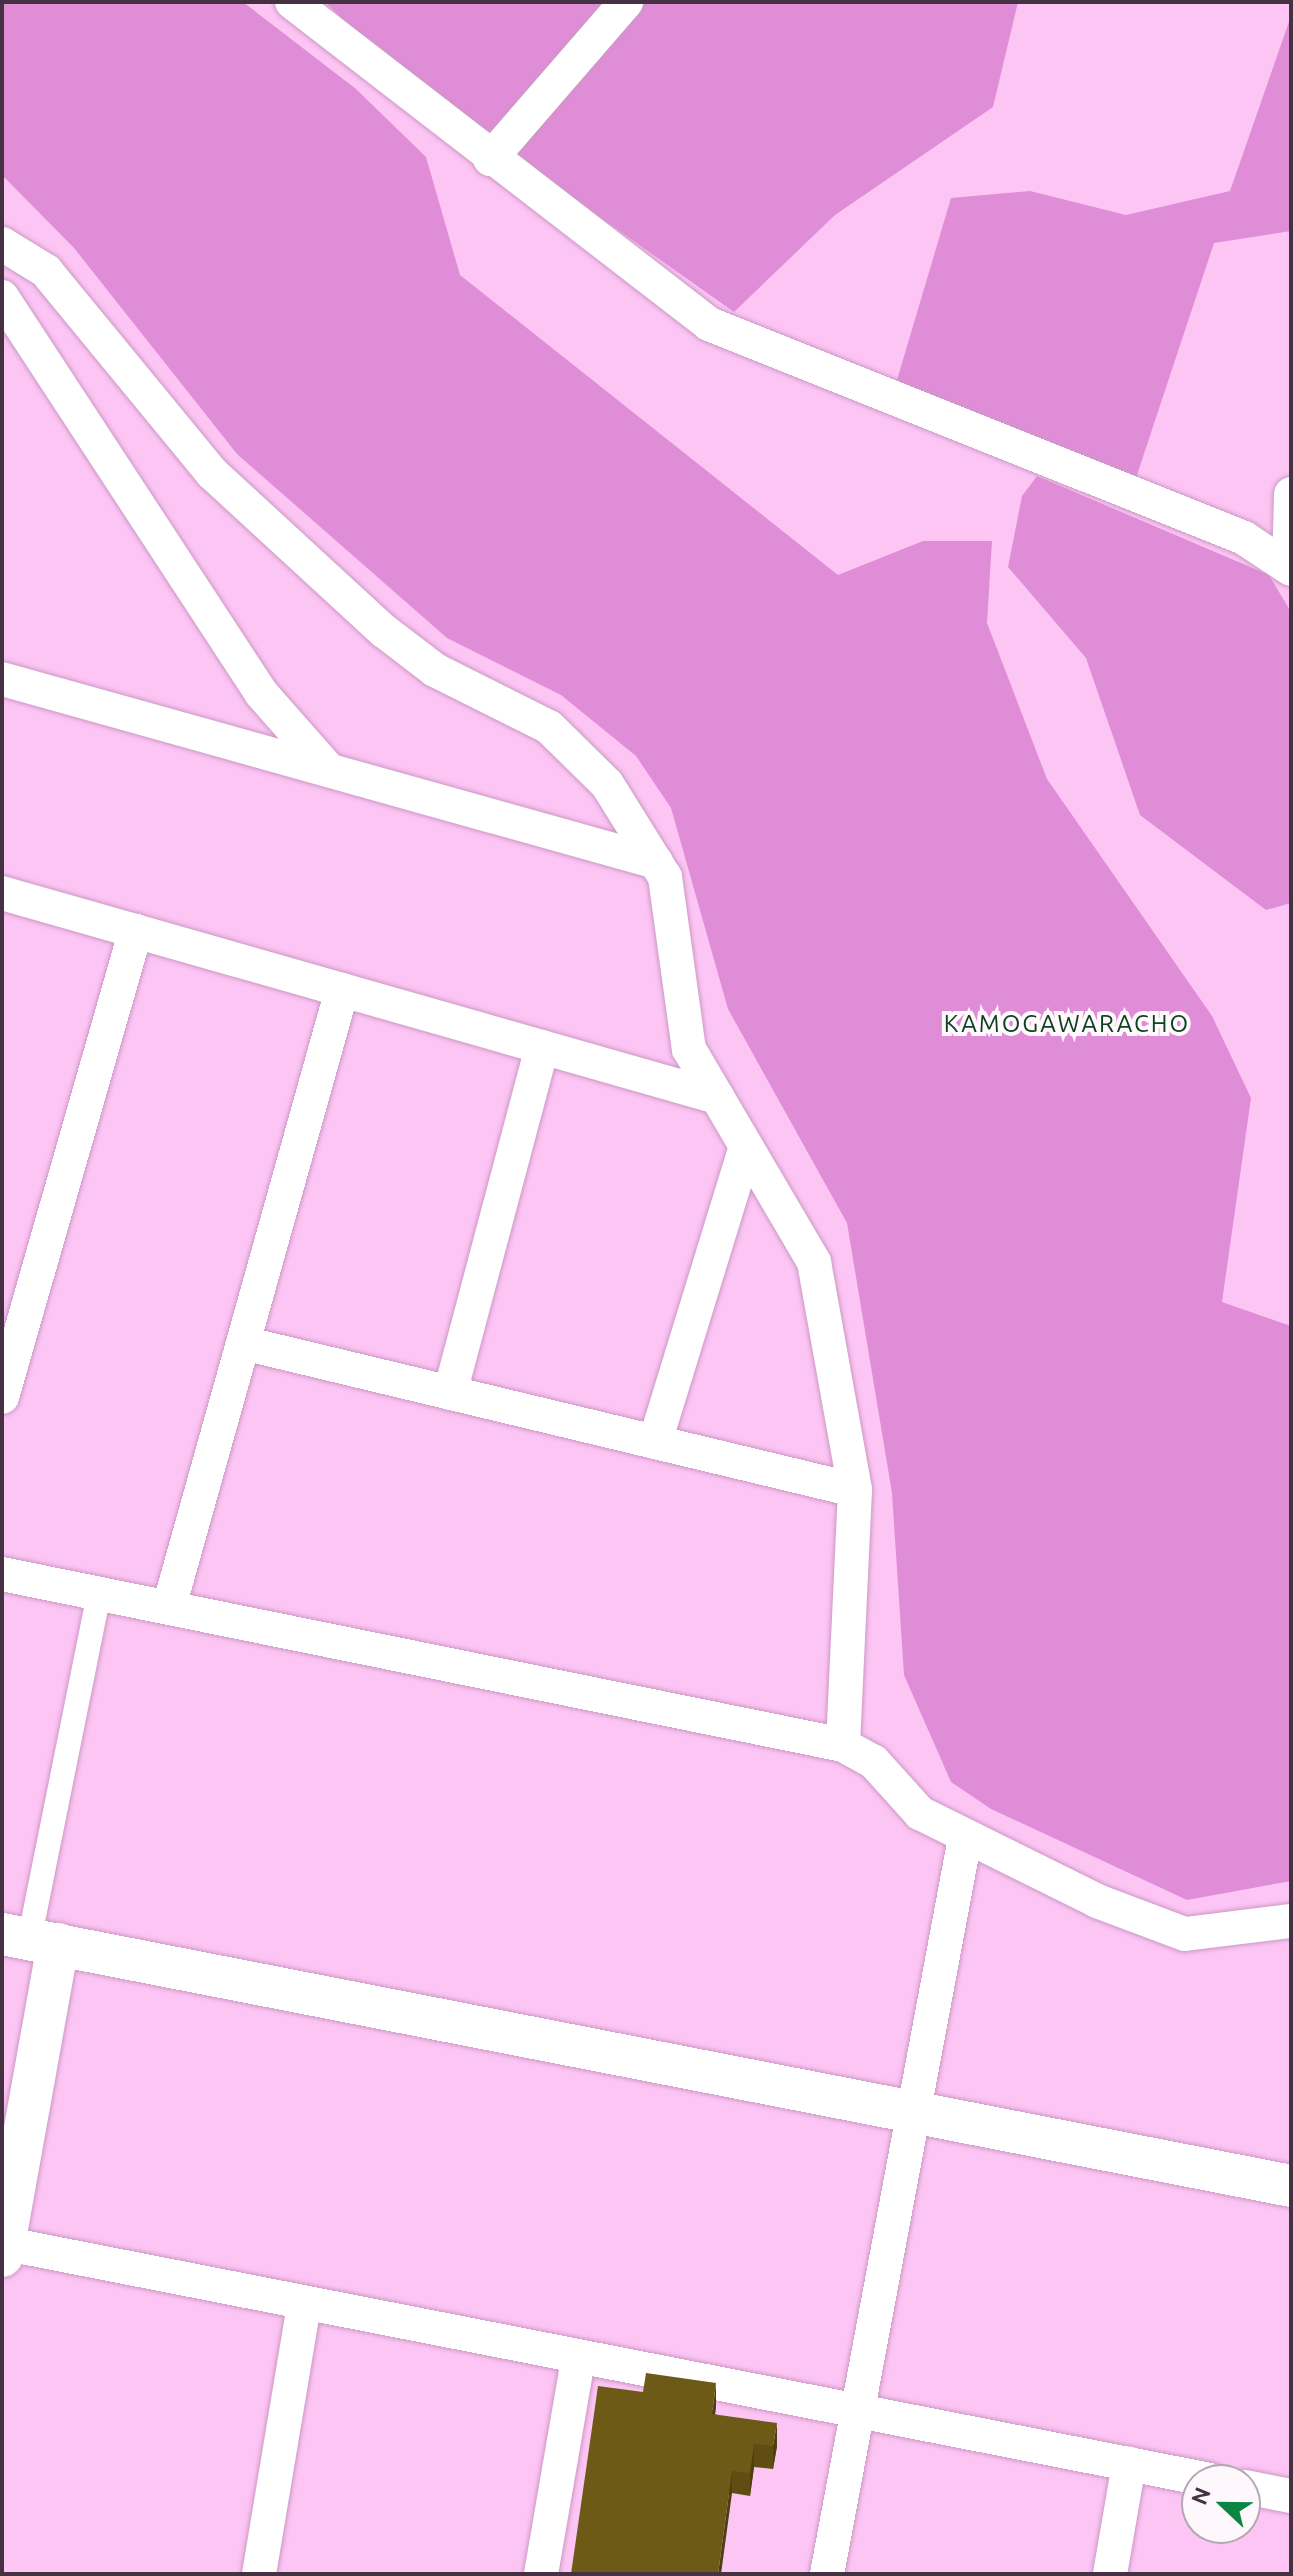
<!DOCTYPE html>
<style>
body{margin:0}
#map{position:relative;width:1293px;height:2576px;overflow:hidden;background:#fcc5f4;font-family:Ubuntu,sans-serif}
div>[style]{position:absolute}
.green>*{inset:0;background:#e08dd7}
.roads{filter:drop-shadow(0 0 2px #cc98c5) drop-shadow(0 0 2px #cc98c5)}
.pedestrian>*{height:24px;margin:-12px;padding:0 12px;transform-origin:12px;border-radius:12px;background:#fff}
.minor>*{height:34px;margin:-17px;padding:0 17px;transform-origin:17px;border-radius:17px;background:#fff}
.tertiary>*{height:42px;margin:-21px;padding:0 21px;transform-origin:21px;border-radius:21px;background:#fff}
.wall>*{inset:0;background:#5f4d14}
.shaded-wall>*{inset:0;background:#4d3f10}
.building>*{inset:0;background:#6e5a17}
span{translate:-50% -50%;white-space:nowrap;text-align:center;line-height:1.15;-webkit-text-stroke:8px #fef8fd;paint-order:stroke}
.quarter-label{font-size:24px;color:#0b411f;letter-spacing:2px}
.frame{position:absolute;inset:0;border:4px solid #463143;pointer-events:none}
.north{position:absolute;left:1181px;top:2464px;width:80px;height:80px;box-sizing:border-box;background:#fef8fd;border:2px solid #b4a8b3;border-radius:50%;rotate:292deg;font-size:22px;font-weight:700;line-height:32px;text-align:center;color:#463143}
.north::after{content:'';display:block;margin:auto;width:28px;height:36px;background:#098742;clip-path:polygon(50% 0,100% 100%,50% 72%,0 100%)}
</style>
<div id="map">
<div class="green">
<div style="clip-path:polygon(2px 2px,243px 2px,356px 89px,426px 157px,460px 275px,838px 575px,923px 541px,992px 541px,987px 623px,1047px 779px,1212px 1016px,1251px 1098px,1222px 1302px,1291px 1326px,1291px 1881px,1187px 1900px,991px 1809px,951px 1782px,904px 1675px,892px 1493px,847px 1223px,728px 1009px,671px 808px,636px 756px,561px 695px,447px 638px,237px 454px,74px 248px,2px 175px)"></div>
<div style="clip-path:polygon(325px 2px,626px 2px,490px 159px)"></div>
<div style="clip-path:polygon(646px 2px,1018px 2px,993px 107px,835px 215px,734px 312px,515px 157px)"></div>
<div style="clip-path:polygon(1291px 16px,1291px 231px,1214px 243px,1131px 493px,897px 380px,951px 198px,1030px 191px,1126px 215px,1230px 191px)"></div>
<div style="clip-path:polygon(1037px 476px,1269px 575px,1291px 612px,1291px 903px,1266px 910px,1140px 815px,1086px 658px,1008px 567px,1022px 496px)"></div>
</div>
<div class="roads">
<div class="pedestrian">
<div style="left:34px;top:1916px;width:329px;rotate:-78.6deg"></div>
</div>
<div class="minor">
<div style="left:292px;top:2px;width:527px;rotate:37.67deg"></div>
<div style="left:709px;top:324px;width:576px;rotate:21.8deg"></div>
<div style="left:1244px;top:538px;width:56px;rotate:33.4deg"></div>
<div style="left:490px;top:159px;width:208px;rotate:-49.1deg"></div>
<div style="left:2px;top:244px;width:52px;rotate:31.5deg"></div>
<div style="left:46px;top:271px;width:261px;rotate:50.6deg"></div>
<div style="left:212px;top:473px;width:234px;rotate:42.6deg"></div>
<div style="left:384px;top:631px;width:64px;rotate:37.4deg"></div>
<div style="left:435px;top:670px;width:127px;rotate:26.6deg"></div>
<div style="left:549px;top:727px;width:81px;rotate:44.5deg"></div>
<div style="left:607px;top:784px;width:110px;rotate:58.1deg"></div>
<div style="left:665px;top:877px;width:174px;rotate:82.1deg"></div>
<div style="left:689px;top:1049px;width:247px;rotate:59.6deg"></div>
<div style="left:814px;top:1262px;width:232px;rotate:79.8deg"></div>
<div style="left:855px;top:1490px;width:255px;rotate:92.7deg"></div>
<div style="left:843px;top:1745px;width:35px;rotate:29deg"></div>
<div style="left:874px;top:1762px;width:69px;rotate:48deg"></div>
<div style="left:920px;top:1813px;width:198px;rotate:26.4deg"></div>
<div style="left:1097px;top:1901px;width:94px;rotate:20.6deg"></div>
<div style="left:1185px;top:1934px;width:107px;rotate:-7deg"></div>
<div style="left:2px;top:297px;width:473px;rotate:56.8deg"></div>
<div style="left:261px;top:693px;width:103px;rotate:48.6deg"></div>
<div style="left:1289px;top:567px;width:73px;rotate:-88.4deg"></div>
<div style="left:2px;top:679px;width:679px;rotate:15.63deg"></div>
<div style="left:2px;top:893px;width:744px;rotate:15.92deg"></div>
<div style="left:243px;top:1343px;width:629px;rotate:13.51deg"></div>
<div style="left:450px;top:1393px;width:358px;rotate:-75.1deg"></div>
<div style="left:2px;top:1397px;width:485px;rotate:-74deg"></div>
<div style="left:655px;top:1442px;width:309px;rotate:-72.9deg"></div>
<div style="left:2px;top:1574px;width:858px;rotate:11.49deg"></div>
<div style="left:169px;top:1607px;width:641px;rotate:-74.34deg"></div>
<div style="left:2px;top:2243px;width:1231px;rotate:11.1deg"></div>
<div style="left:1245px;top:2487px;width:47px;rotate:11.1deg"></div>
<div style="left:259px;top:2574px;width:273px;rotate:-80.5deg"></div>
<div style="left:541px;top:2574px;width:218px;rotate:-80.2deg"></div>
<div style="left:827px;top:2574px;width:749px;rotate:-79.38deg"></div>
<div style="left:1110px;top:2574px;width:112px;rotate:-80.2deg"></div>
</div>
<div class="tertiary">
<div style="left:2px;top:1934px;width:1313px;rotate:11.06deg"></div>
<div style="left:2px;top:2256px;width:317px;rotate:-79.8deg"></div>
</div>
</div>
<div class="wall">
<div style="clip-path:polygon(716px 2406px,715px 2414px,777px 2446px,773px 2469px,754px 2467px,750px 2496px,732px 2493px,571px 2574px)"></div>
</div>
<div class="shaded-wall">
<div style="clip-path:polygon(716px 2383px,716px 2406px,712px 2437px,712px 2414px)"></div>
<div style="clip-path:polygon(777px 2423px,777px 2446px,773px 2469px,773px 2446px)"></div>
<div style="clip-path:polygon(754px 2444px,754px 2467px,750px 2496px,750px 2473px)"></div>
<div style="clip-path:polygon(732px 2471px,732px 2493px,721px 2574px,718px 2574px)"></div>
</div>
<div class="building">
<div style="clip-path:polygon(646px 2373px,716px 2383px,712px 2414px,777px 2423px,773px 2446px,754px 2444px,750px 2473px,732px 2471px,718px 2574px,571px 2574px,598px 2386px,643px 2392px)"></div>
</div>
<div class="quarter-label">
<span style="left:1067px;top:1024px">KAMOGAWARACHO</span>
</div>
<div class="frame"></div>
<div class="north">N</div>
</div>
